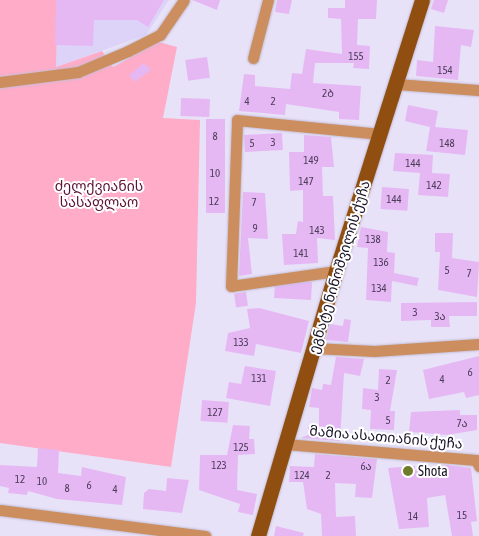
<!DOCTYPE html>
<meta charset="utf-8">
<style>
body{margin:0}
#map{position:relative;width:479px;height:536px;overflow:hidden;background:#e8e2f9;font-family:"Asap Condensed","Noto Sans Georgian",sans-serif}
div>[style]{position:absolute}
.built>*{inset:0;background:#ddd3f9}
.green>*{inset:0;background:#feacc8}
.building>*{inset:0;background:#e5b8f4;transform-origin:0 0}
.roads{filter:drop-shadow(0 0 1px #c3bdd3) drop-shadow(0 0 1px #c3bdd3)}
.minor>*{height:11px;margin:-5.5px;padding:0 5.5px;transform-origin:5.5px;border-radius:5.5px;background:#cc8e5e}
.major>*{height:15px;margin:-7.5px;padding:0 7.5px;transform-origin:7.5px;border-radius:7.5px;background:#904f10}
.dots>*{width:14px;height:14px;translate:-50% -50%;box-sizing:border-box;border:2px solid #fff;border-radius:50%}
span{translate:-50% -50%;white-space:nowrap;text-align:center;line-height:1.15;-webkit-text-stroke:4px #fff;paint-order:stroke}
.number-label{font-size:11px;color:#4c3c5a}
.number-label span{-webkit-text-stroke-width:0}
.park-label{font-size:14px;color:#5e1134}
.street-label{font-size:14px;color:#191327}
.poi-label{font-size:14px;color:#191327}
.left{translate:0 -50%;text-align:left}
</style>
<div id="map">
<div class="built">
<div style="clip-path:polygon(58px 0,169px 0,146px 35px,56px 67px)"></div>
</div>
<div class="green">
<div style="clip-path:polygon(0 0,58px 0,56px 67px,102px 51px,113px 67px,159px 42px,177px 47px,163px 118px,200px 120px,196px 303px,171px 467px,0 443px)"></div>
</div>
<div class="building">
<div style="clip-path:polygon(56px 0,164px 0,148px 27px,137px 20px,94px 20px,93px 46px,55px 45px)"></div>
<div style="clip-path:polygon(192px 0,220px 0,217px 10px)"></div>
<div style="clip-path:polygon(277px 0,292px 0,289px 14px,275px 12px)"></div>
<div style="clip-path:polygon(345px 0,377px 0,376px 19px,358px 19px,357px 45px,370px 46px,369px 69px,353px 68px,354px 63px,315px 63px,313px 83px,361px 86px,359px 120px,339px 119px,339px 112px,286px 104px,285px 115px,239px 111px,244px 74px,255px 75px,255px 86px,290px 89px,292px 73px,302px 74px,306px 49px,342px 54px,341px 19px,328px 18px,328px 8px,345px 8px)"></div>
<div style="clip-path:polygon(434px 0,448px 0,444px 13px,431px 9px)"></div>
<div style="clip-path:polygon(435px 26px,474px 30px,471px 47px,461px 45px,458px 80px,416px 76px,417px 60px,433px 62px)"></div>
<div style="left:207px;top:57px;width:21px;height:22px;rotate:82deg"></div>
<div style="clip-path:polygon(144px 63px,151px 70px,134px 82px,129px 75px)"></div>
<div style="left:181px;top:98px;width:29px;height:18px;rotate:2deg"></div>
<div style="clip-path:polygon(408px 105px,438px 111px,435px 127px,468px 130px,465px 155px,426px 151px,430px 127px,405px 121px)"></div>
<div style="left:206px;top:119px;width:19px;height:94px"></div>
<div style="left:282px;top:133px;width:17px;height:38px;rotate:87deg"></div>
<div style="clip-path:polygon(304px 135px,331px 137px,334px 167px,322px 167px,323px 196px,333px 196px,335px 240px,317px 238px,318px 263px,284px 265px,282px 234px,296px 234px,298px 221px,303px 222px,303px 190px,290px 191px,289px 152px,304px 152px)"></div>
<div style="clip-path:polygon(395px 153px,433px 155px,432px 173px,450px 174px,448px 197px,418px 195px,420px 173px,393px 171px)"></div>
<div style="left:382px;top:187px;width:27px;height:22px;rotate:4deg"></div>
<div style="clip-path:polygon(243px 192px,265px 193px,268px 239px,248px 238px,252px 274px,239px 276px)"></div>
<div style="clip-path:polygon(361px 227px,388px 232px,387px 252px,395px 253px,394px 273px,419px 278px,417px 286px,392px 281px,391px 302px,366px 300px,368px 248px,357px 247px)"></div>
<div style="clip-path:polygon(435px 233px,453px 233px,452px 258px,479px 262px,477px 297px,438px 290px,440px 252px,435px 252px)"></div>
<div style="left:312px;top:282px;width:18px;height:37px;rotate:93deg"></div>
<div style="left:246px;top:292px;width:14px;height:12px;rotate:82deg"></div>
<div style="clip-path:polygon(477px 302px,477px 316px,449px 316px,450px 327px,431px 327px,431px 320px,401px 321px,401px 303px)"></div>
<div style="clip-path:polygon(259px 308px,309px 321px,301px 353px,256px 344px,254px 356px,225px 351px,228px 333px,250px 328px,247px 309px)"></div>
<div style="clip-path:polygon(344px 319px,351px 320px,348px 342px,326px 340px,330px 324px,343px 326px)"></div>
<div style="clip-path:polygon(479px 356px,479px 395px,466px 398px,464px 392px,429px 399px,423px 370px)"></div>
<div style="clip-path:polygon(336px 357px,364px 359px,360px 376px,344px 373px,340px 441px,301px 438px,308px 435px,308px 427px,319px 427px,319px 408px,309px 407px,312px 388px,322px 390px,323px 384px,331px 385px)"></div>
<div style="clip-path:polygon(245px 366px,276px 371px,270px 406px,226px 398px,229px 382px,241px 384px)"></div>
<div style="clip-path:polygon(379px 369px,397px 370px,390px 411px,395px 411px,394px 430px,370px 429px,371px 410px,362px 409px,363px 388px,378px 390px)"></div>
<div style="left:202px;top:400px;width:27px;height:21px;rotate:4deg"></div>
<div style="clip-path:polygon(460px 410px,460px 415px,477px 415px,477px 430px,447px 435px,409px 432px,411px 412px)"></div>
<div style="clip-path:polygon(233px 425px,250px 426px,249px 439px,254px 439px,255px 454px,238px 455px,237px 490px,257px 494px,253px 515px,238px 512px,240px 504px,199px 490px,200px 455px,227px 455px)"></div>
<div style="clip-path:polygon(38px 448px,59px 450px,58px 473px,81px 476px,82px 467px,126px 477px,122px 505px,57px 499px,28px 491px,27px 495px,8px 493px,9px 488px,0 486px,0 465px,37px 467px)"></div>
<div style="clip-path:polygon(315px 454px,377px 459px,372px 498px,355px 497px,356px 484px,335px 483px,336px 517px,355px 516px,356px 536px,322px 536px,321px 514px,307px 509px,303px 482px,289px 482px,290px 466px,314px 467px)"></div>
<div style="clip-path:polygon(447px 465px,471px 468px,477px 521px,471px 522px,473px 536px,452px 536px,445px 495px,427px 498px,429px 527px,399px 529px,388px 468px,415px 466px,415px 470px)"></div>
<div style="clip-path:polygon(167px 478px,189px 480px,182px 513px,143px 509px,144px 493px,149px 489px,166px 491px)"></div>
<div style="clip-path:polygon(276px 526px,304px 533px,303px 536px,274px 536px)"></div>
</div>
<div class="roads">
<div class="minor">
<div style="left:253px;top:58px;width:60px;rotate:-75.5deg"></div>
<div style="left:0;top:82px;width:79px;rotate:-7.3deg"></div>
<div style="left:78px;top:72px;width:54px;rotate:-22.8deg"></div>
<div style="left:128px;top:51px;width:36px;rotate:-27deg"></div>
<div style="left:160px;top:35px;width:42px;rotate:-55.6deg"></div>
<div style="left:395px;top:84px;width:84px;rotate:4.1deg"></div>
<div style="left:336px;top:271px;width:106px;rotate:171.9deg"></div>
<div style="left:231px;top:286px;width:166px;rotate:-87.9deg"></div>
<div style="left:237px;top:120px;width:144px;rotate:5.6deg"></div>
<div style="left:314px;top:348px;width:60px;rotate:2.9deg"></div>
<div style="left:374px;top:351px;width:105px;rotate:-3.8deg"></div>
<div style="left:285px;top:444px;width:192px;rotate:4.8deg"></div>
<div style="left:476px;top:460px;width:7px;rotate:63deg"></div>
<div style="left:0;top:510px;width:207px;rotate:7.2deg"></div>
</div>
<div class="major">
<div style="left:258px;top:536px;width:276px;rotate:-73.6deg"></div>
<div style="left:336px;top:271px;width:284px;rotate:-72.4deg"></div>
</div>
</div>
<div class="dots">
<div style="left:408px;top:471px;background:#6e7b28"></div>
</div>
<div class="number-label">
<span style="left:356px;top:56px">155</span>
<span style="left:445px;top:70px">154</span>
<span style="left:328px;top:93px">2ბ</span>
<span style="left:247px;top:101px">4</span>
<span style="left:273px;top:101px">2</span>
<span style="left:215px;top:136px">8</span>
<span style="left:273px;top:142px">3</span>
<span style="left:252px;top:143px">5</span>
<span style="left:447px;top:143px">148</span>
<span style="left:311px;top:160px">149</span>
<span style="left:413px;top:163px">144</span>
<span style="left:215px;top:173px">10</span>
<span style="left:306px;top:181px">147</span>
<span style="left:434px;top:185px">142</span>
<span style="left:394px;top:199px">144</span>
<span style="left:214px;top:201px">12</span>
<span style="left:254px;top:202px">7</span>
<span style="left:255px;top:228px">9</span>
<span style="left:317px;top:230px">143</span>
<span style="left:373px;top:239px">138</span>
<span style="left:301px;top:253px">141</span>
<span style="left:381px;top:262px">136</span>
<span style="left:447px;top:270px">5</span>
<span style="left:469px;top:273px">7</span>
<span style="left:379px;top:288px">134</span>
<span style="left:415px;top:312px">3</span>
<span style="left:440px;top:316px">3ა</span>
<span style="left:241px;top:342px">133</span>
<span style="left:470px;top:372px">6</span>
<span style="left:259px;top:378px">131</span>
<span style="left:442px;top:379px">4</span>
<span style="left:388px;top:380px">2</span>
<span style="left:377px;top:397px">3</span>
<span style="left:215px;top:412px">127</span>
<span style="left:388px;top:420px">5</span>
<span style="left:462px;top:423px">7ა</span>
<span style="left:241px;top:447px">125</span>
<span style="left:219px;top:465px">123</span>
<span style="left:366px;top:466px">6ა</span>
<span style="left:302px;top:475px">124</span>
<span style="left:328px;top:475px">2</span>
<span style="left:20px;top:479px">12</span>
<span style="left:42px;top:481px">10</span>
<span style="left:89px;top:485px">6</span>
<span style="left:67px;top:488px">8</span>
<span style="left:115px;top:489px">4</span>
<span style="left:462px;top:515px">15</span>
<span style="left:413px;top:516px">14</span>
</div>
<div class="park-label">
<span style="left:99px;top:194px">ძელქვიანის<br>სასაფლაო</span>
</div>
<div class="street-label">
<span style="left:339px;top:267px;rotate:-73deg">ეგნატე ნინოშვილის ქუჩა</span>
<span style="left:386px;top:437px;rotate:5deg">მამია ასათიანის ქუჩა</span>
</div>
<div class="poi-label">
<span class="left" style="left:418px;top:471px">Shota</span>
</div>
</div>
